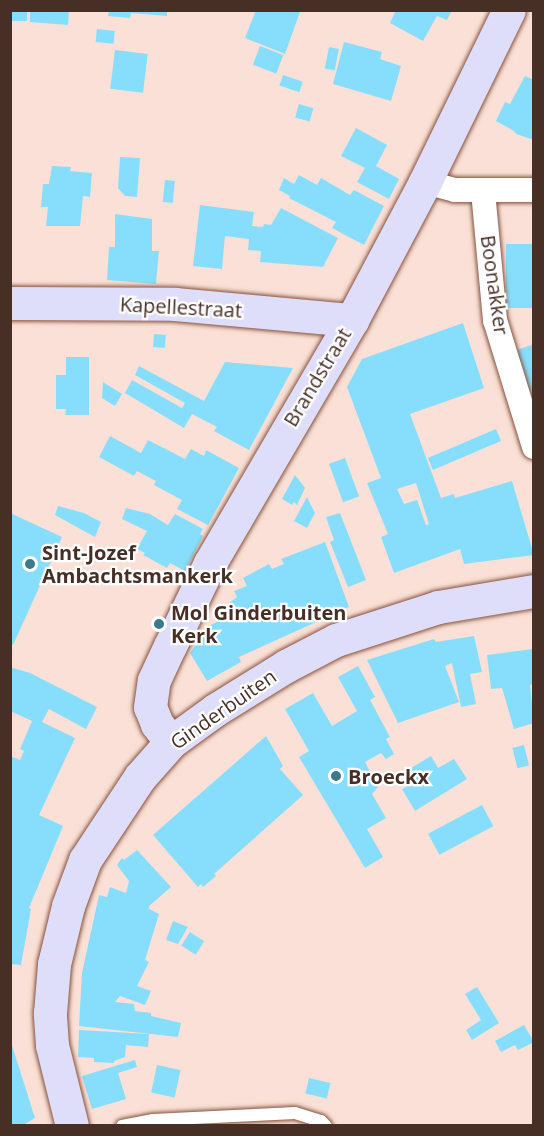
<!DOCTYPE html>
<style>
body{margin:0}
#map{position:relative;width:544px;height:1136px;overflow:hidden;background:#fae0d6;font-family:"Open Sans",sans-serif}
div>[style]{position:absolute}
.building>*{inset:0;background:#87defc;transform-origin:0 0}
.roads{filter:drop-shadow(0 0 2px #87513c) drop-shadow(0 0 2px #87513c)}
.lane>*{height:12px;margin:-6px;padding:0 6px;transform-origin:6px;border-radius:6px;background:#fff}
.street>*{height:24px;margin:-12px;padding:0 12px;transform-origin:12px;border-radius:12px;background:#fff}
.secondary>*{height:33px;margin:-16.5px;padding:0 16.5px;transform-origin:16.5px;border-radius:16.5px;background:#dedefb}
.dots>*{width:16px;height:16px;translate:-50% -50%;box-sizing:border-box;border:3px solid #fff;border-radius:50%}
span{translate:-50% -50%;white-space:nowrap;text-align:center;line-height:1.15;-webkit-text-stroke:4.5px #fff;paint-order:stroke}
.street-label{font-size:20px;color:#482f26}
.poi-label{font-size:20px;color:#482f26;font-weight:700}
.left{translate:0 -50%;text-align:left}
.frame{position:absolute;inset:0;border:12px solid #482f26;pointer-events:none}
</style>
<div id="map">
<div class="building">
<div style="left:10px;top:10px;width:17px;height:11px"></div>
<div style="clip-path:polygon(30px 10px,69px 11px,68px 25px,30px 22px)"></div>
<div style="clip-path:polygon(109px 10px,167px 10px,167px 16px,131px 13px,130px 18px,108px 16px)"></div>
<div style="clip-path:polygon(256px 10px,300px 12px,285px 54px,245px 38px)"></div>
<div style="clip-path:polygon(396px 10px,452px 10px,447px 20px,437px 16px,423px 41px,390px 23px)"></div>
<div style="left:97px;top:29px;width:18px;height:13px;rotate:6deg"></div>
<div style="clip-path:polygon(344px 42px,382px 52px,380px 59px,401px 66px,391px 101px,333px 84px)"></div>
<div style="left:260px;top:46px;width:25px;height:20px;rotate:21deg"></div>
<div style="left:329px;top:47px;width:10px;height:22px;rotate:11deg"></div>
<div style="left:115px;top:50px;width:33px;height:39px;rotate:7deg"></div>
<div style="left:283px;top:75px;width:21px;height:11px;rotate:19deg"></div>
<div style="clip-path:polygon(525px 76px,534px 80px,534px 140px,516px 134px,514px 131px,496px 121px,505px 102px,510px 104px)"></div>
<div style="left:299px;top:104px;width:15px;height:14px;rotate:16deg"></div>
<div style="clip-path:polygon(356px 128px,387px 145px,376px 166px,399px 179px,389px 199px,357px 182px,365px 168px,341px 156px)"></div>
<div style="clip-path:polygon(120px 157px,140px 158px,137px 197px,125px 196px,118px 188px)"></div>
<div style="clip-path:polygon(52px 166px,71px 167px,70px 171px,92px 173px,90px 197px,83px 196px,80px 226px,46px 226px,48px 207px,41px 207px,43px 184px,49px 184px)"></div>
<div style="clip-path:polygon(299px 175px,317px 185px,321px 178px,350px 195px,354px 190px,384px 206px,364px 245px,332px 228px,336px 222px,289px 198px,290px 196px,279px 190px,284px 178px,294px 184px)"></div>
<div style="left:165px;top:180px;width:10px;height:22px;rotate:6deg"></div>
<div style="clip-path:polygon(200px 205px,254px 212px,252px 226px,263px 227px,264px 224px,271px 225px,281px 208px,338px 238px,323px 267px,260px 262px,261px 251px,248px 250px,249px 239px,225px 236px,222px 269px,193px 266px)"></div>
<div style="clip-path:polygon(115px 214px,152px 219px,152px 251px,159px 251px,156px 284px,107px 280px,109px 247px,115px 247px)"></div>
<div style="left:506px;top:244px;width:28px;height:64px"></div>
<div style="clip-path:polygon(evenodd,463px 323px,484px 388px,410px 414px,441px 498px,454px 494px,455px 498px,512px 481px,534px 555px,464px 564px,460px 549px,394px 573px,381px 537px,388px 534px,367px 483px,381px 478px,347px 387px,362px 359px,463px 323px,416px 483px,429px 524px,426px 525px,417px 500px,404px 504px,397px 489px,416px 483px)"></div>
<div style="left:154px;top:334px;width:12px;height:13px;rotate:5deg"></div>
<div style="clip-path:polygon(534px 344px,534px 400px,533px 400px,517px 350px)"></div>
<div style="clip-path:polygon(66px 357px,89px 357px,89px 415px,65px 415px,66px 409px,56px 409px,56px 375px,66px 375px)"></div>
<div style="clip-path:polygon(225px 362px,293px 368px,249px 450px,214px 431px,217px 427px,192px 414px,184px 428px,125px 393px,132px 380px,182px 408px,185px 403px,135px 375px,139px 366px,204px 401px)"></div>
<div style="clip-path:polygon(103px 382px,122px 394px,115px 406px,102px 398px)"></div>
<div style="left:496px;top:429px;width:13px;height:74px;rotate:67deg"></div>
<div style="clip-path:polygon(110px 436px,141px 453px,148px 440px,185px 459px,191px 449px,204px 456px,206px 450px,239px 468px,208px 525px,177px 509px,182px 500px,154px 485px,156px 481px,137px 471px,134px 476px,99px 457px)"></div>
<div style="left:345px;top:458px;width:41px;height:17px;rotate:70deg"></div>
<div style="clip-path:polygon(295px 475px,305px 488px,297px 505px,294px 502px,292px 505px,282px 499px)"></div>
<div style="clip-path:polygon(307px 497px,315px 513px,307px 528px,294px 521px)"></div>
<div style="clip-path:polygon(58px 506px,84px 513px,101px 522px,95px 537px,55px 515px)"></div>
<div style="clip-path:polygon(126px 508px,150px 514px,168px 525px,175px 514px,203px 529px,200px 534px,203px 536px,185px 571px,170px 563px,167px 568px,143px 555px,145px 553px,137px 549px,147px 531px,122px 519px)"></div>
<div style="clip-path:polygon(10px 513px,62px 537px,13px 645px,10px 644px)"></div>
<div style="clip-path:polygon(340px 513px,366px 580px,348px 587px,330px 542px,334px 540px,326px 517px)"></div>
<div style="clip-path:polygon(325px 542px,349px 607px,239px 657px,241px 662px,207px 681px,190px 653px,209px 626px,219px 621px,228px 604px,237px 597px,234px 591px,247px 586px,243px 578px,269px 564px,272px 569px,284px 564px,281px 559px)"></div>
<div style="clip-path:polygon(474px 636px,482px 672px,470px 674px,476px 704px,461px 707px,452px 663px,445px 666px,459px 702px,398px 723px,367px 660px,434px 639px,436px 642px)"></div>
<div style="clip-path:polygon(532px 649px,534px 684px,530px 685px,534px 723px,514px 729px,502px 688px,491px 689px,487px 655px)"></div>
<div style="clip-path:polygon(358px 666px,375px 697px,370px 700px,390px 737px,386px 739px,394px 754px,386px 759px,381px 753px,365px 762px,378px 787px,372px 794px,386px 818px,367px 829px,383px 857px,365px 868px,299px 757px,309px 751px,285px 709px,313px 693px,332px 726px,357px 711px,338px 677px)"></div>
<div style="clip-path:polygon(10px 667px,30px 673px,97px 707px,86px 729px,49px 709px,42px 722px,75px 738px,39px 815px,63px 826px,29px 908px,31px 909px,21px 965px,10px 964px,10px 756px,20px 760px,24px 751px,20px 749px,32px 721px,10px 711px)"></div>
<div style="clip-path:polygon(266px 736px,283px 766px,280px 769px,303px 795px,214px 874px,216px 876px,203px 887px,201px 884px,198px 887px,153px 835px)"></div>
<div style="left:524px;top:745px;width:21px;height:12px;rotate:76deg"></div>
<div style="clip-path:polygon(431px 756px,438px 768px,454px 759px,467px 779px,415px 811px,402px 789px,413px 783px,406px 771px)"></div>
<div style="left:482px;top:805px;width:24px;height:61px;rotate:62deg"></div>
<div style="clip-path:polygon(137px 850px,171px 887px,149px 906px,149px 909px,159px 914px,145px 960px,149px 962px,137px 986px,151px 991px,145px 1005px,120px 996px,115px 1002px,134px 1004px,135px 1011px,151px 1013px,151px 1016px,181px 1023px,178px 1037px,79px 1026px,82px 973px,99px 895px,107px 897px,110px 887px,126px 893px,129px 881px,117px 865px,122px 858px,124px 860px)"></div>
<div style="clip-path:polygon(173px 921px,188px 927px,178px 944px,166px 940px)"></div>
<div style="left:190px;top:932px;width:17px;height:16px;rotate:33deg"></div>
<div style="clip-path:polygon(477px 987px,499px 1023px,472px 1040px,466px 1030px,481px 1020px,465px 994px)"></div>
<div style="clip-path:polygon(524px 1025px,534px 1042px,518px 1050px,515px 1045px,501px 1052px,495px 1041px)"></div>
<div style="clip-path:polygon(79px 1030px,149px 1034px,148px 1047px,126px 1045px,125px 1057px,114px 1061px,114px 1063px,94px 1062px,94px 1058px,78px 1057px)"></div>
<div style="clip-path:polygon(10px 1039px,35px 1118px,23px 1125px,10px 1125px)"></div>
<div style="clip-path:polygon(135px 1060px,137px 1067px,118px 1073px,126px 1099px,92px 1109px,82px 1076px)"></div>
<div style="left:157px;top:1065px;width:24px;height:28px;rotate:12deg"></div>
<div style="left:309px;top:1078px;width:22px;height:16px;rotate:13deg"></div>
</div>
<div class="roads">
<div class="lane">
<div style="left:122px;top:1126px;width:32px;rotate:-11deg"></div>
<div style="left:153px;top:1120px;width:142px;rotate:-2.8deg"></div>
<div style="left:295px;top:1113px;width:27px;rotate:17deg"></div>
<div style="left:321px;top:1121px;width:7px;rotate:45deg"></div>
</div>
<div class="street">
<div style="left:425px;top:182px;width:31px;rotate:15deg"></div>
<div style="left:455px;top:190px;width:79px"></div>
<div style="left:483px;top:191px;width:130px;rotate:84.7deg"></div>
<div style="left:495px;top:320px;width:133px;rotate:72.9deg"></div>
</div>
<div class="secondary">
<div style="left:10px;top:303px;width:165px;rotate:0.3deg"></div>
<div style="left:175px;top:304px;width:178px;rotate:5.2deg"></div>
<div style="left:171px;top:742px;width:23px;rotate:-128deg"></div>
<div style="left:157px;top:724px;width:18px;rotate:-112deg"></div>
<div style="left:150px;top:707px;width:27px;rotate:-82deg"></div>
<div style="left:154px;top:680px;width:38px;rotate:-65deg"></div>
<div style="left:170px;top:646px;width:92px;rotate:-64.3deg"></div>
<div style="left:210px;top:563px;width:281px;rotate:-59.7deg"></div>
<div style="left:352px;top:320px;width:156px;rotate:-62.1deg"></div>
<div style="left:425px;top:182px;width:191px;rotate:-64deg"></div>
<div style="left:72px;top:1126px;width:83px;rotate:-103.9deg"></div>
<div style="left:52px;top:1045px;width:32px;rotate:-94deg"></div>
<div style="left:50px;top:1013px;width:49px;rotate:-85.3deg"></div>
<div style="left:54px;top:964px;width:60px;rotate:-76.4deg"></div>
<div style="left:68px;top:906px;width:49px;rotate:-69.7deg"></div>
<div style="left:85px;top:860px;width:100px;rotate:-56.5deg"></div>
<div style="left:140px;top:777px;width:47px;rotate:-48.5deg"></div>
<div style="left:171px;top:742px;width:54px;rotate:-36deg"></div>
<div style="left:215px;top:710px;width:84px;rotate:-31.8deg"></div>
<div style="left:286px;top:666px;width:56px;rotate:-27.5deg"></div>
<div style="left:336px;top:640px;width:107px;rotate:-17.9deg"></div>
<div style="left:438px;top:607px;width:97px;rotate:-9.5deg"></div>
</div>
</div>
<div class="dots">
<div style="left:30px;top:564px;background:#3b7a8e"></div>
<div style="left:159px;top:624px;background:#3b7a8e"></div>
<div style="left:336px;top:776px;background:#3b7a8e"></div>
</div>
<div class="street-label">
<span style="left:495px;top:285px;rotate:82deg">Boonakker</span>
<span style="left:181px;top:307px;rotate:3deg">Kapellestraat</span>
<span style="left:317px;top:377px;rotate:-59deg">Brandstraat</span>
<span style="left:223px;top:709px;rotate:-35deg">Ginderbuiten</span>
</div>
<div class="poi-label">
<span class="left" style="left:42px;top:564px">Sint-Jozef<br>Ambachtsmankerk</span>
<span class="left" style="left:171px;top:624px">Mol Ginderbuiten<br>Kerk</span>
<span class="left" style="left:348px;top:776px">Broeckx</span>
</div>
<div class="frame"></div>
</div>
